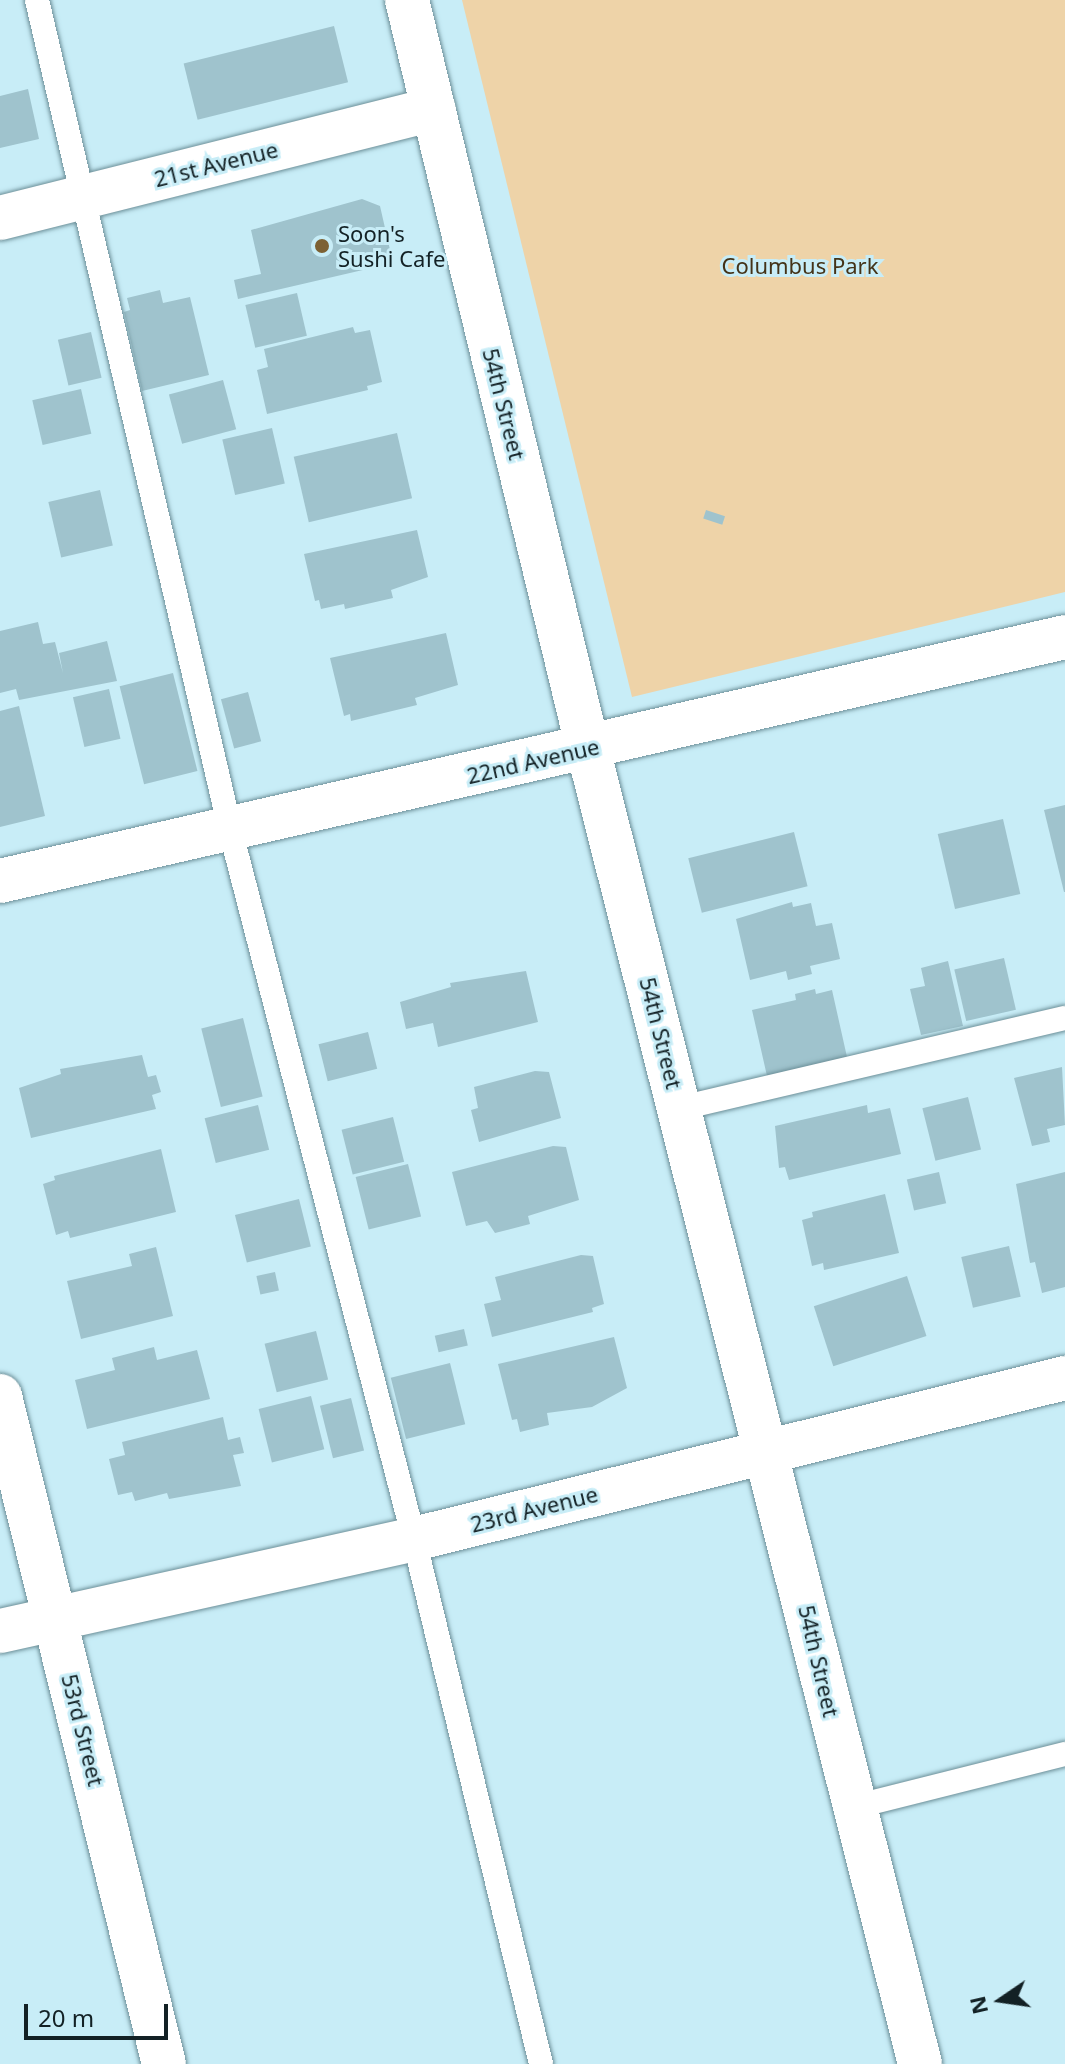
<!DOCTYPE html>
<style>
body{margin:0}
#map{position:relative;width:1065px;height:2064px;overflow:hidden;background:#c8edf7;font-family:"Noto Sans",sans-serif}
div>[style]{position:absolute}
.green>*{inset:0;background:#eed3a8}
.building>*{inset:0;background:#9fc3cd;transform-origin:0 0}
.roads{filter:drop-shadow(0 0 2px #6c8f98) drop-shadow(0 0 2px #6c8f98)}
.service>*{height:24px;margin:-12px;padding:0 12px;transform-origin:12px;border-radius:12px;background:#fff}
.minor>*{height:44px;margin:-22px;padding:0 22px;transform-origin:22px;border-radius:22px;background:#fff}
.tertiary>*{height:44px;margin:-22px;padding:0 22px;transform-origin:22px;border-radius:22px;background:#fff}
.dots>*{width:22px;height:22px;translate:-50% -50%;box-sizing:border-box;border:4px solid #c8edf7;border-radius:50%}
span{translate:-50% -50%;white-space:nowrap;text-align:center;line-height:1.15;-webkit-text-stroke:6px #c8edf7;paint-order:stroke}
.street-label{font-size:22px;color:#132125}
.poi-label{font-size:22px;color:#132125}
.left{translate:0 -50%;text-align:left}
.park-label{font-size:22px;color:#443318}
.north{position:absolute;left:961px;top:1960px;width:80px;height:80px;-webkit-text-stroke:6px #c8edf7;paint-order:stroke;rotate:257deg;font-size:22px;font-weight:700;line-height:32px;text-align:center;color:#132125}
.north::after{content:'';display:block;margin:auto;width:28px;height:36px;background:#132125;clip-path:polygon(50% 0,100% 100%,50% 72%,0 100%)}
.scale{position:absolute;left:24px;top:2004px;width:144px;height:36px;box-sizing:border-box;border:4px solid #132125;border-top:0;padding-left:10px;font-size:24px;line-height:28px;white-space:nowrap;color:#132125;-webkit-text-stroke:6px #c8edf7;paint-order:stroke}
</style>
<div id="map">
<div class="green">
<div style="clip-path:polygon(462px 0,1065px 0,1065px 592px,632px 697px)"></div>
</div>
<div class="building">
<div style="left:334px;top:26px;width:58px;height:155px;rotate:76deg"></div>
<div style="clip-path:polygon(28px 89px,39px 139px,0 148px,0 96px)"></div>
<div style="clip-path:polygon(362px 199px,380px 206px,393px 263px,238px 299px,234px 280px,261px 274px,251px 230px)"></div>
<div style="clip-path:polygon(160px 290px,163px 303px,190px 297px,209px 375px,142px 391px,124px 312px,130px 310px,127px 298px)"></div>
<div style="left:297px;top:293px;width:44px;height:53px;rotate:77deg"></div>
<div style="clip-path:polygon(353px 327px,355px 333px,370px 330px,382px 382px,367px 386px,368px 390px,267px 414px,257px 370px,268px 367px,264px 349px)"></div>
<div style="left:91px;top:332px;width:47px;height:34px;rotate:77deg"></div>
<div style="left:223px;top:380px;width:51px;height:56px;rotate:75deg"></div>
<div style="left:81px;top:389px;width:46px;height:50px;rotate:77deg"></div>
<div style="left:272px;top:428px;width:57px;height:51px;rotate:77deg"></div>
<div style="left:397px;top:433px;width:67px;height:106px;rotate:77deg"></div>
<div style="left:100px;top:490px;width:57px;height:53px;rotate:77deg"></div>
<div style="left:706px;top:510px;width:20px;height:9px;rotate:18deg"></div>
<div style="clip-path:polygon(417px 530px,428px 577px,391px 590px,393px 598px,345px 609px,344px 604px,321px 609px,319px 600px,315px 601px,304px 554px)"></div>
<div style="clip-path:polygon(38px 622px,43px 644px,55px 642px,63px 673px,59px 653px,107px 641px,117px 681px,19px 700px,16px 689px,0 693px,0 631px)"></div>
<div style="clip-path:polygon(446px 633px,458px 685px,415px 698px,417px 705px,351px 721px,350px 714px,344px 716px,330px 658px)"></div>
<div style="left:173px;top:673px;width:101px;height:55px;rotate:76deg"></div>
<div style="left:109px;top:689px;width:51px;height:37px;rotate:77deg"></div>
<div style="left:248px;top:692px;width:51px;height:28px;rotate:75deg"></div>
<div style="clip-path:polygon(19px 706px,45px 816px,0 827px,0 711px)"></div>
<div style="clip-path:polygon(1065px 805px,1065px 892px,1064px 892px,1044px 810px)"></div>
<div style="left:1003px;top:819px;width:77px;height:67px;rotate:77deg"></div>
<div style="left:794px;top:832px;width:56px;height:109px;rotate:76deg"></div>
<div style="clip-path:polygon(792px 902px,793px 907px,811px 903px,816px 926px,832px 923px,840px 959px,810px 966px,812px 974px,788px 980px,786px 971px,750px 980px,736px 919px)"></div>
<div style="left:1004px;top:958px;width:53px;height:51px;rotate:77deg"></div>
<div style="clip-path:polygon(948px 961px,963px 1026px,921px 1035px,910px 989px,925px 986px,921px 968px)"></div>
<div style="clip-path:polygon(526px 971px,538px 1022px,438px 1047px,433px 1023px,406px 1029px,400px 1002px,451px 987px,450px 983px)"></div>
<div style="clip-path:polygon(815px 989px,816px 994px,832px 990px,847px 1057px,767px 1076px,752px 1010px,796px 1000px,795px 994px)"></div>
<div style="left:243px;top:1018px;width:81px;height:43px;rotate:76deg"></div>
<div style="left:368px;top:1032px;width:38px;height:51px;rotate:76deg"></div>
<div style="clip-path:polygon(142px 1055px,148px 1077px,156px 1075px,161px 1092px,152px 1095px,156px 1109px,31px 1138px,19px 1088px,61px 1074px,60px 1069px)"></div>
<div style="clip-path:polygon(1062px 1067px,1065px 1125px,1047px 1129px,1050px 1142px,1032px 1146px,1014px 1078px)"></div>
<div style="clip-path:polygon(535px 1071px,549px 1072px,561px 1118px,479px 1142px,471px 1110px,478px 1108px,474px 1087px)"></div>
<div style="left:968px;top:1097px;width:54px;height:47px;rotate:76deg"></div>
<div style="left:258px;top:1105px;width:46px;height:55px;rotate:76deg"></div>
<div style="clip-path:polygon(867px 1105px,868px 1113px,890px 1108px,901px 1154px,789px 1180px,785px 1167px,779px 1168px,775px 1126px)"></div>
<div style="left:393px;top:1117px;width:46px;height:53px;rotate:76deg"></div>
<div style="clip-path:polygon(553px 1146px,566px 1147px,579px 1200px,528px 1216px,530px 1224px,495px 1233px,487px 1221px,466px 1226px,452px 1172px)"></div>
<div style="clip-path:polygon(161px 1149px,176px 1212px,70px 1238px,68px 1231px,56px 1235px,43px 1184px,55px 1180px,54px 1176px)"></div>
<div style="left:408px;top:1164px;width:54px;height:54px;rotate:76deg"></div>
<div style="left:939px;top:1172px;width:32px;height:33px;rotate:77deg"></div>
<div style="clip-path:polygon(1065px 1172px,1065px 1287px,1042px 1293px,1035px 1262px,1030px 1263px,1016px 1184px)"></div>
<div style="clip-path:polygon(885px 1194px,899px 1253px,824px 1270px,823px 1263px,812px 1266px,802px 1220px,813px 1217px,812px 1212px)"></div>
<div style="left:299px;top:1199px;width:49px;height:66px;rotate:76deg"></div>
<div style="left:1009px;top:1246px;width:52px;height:49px;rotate:77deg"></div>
<div style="clip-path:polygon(156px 1247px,173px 1316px,81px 1339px,67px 1281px,132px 1266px,129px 1254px)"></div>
<div style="clip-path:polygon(581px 1255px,593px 1256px,604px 1304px,592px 1308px,593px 1312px,492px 1337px,484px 1304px,501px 1300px,495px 1277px)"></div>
<div style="left:275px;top:1272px;width:19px;height:19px;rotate:78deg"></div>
<div style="left:907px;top:1276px;width:63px;height:98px;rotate:72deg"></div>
<div style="left:464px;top:1329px;width:17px;height:30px;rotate:77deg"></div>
<div style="left:316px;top:1331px;width:50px;height:53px;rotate:76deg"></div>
<div style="clip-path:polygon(614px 1337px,627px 1388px,592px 1407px,547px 1413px,549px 1425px,520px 1432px,517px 1419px,512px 1420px,498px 1364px)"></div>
<div style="clip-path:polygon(154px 1347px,157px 1360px,197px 1350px,210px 1399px,87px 1429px,75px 1380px,115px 1370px,112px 1358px)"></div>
<div style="left:450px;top:1363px;width:63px;height:61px;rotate:76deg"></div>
<div style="left:311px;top:1396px;width:55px;height:54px;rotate:76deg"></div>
<div style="left:351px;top:1398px;width:54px;height:32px;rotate:76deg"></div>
<div style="clip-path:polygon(223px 1417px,228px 1440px,240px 1437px,244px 1453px,233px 1455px,241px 1486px,169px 1499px,167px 1493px,135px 1501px,132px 1492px,118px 1495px,109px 1459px,125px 1455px,122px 1442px)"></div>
</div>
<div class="roads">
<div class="service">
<div style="left:37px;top:0;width:851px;rotate:76.89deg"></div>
<div style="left:230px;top:829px;width:733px;rotate:75.47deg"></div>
<div style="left:414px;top:1539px;width:540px;rotate:76.4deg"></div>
<div style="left:681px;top:1108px;width:394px;rotate:-13.2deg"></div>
<div style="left:854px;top:1807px;width:218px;rotate:-14.1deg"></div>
</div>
<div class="minor">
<div style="left:407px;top:0;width:771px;rotate:76.41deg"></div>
<div style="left:588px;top:749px;width:1356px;rotate:75.83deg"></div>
<div style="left:0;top:218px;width:447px;rotate:-14.1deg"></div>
<div style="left:0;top:1396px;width:688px;rotate:76.21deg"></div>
<div style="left:0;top:1631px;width:424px;rotate:-12.5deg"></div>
<div style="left:414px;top:1539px;width:671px;rotate:-13.89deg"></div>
</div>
<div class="tertiary">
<div style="left:0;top:881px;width:1093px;rotate:-12.9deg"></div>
</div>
</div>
<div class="dots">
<div style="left:322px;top:246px;background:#7c6133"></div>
</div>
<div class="street-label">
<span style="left:216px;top:164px;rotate:-14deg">21st Avenue</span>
<span style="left:504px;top:404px;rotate:76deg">54th Street</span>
<span style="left:533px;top:761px;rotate:-13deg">22nd Avenue</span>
<span style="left:661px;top:1033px;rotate:76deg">54th Street</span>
<span style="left:534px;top:1509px;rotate:-14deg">23rd Avenue</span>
<span style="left:819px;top:1661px;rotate:77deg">54th Street</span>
<span style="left:83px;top:1730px;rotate:76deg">53rd Street</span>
</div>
<div class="poi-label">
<span class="left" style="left:338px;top:246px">Soon's<br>Sushi Cafe</span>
</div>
<div class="park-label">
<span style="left:800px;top:266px">Columbus Park</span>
</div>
<div class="north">N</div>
<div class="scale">20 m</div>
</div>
